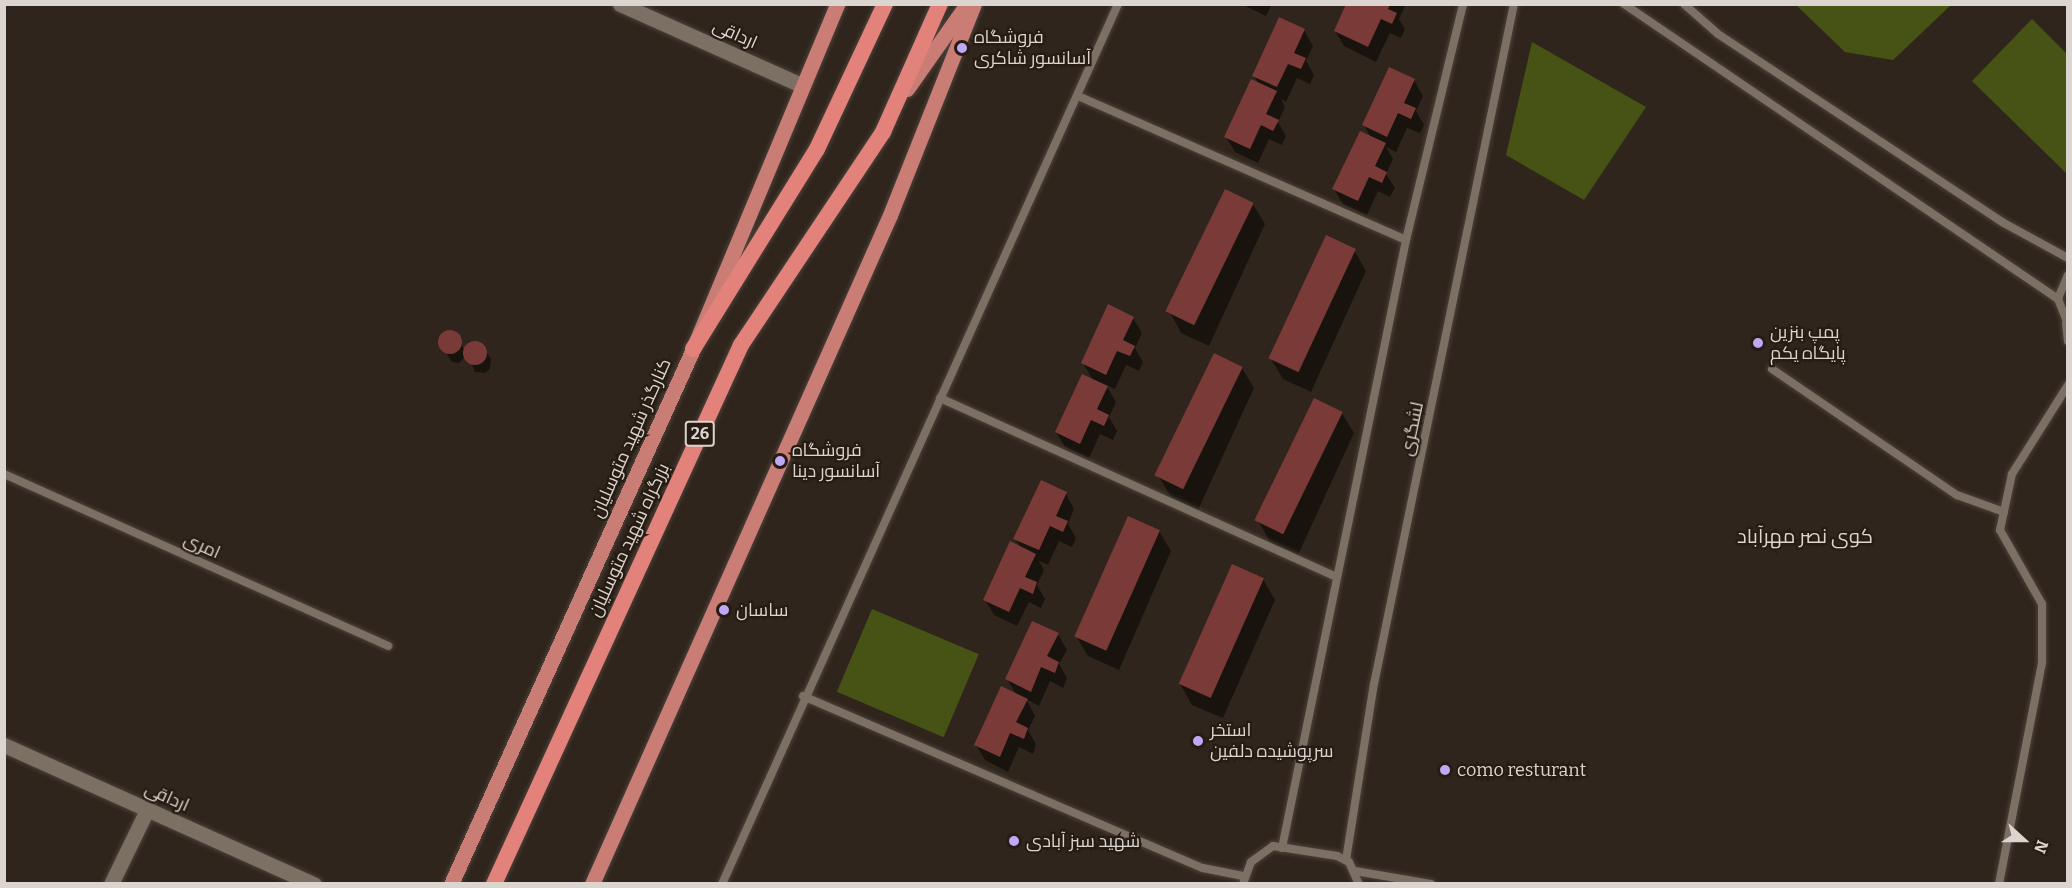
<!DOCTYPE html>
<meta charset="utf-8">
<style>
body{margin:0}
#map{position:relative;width:2072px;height:888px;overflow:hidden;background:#30251c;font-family:Bitter,Cairo,serif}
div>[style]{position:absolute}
.green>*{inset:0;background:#465315;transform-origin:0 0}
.shadow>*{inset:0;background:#0007}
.building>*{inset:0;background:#793a38;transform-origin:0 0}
.round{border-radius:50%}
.roads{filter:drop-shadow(0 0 2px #4b423a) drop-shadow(0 0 2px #4b423a)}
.service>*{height:8px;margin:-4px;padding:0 4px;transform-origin:4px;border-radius:4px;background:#7c6f64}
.minor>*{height:15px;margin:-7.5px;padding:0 7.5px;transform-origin:7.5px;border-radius:7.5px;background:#7c6f64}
.tertiary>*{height:15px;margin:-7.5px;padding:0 7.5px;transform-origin:7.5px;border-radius:7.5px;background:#7c6f64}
.primary>*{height:15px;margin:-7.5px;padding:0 7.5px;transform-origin:7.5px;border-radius:7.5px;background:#c97d75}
.trunk>*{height:16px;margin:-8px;padding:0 8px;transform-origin:8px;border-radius:8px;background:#e3827b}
.dots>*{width:16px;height:16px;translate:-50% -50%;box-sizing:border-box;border:3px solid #261c13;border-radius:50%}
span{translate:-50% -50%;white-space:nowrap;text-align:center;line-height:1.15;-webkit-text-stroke:4.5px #261c13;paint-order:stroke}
.shield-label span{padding:2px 4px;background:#261c13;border:2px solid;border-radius:4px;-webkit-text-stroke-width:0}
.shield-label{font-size:16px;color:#dcd5cf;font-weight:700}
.street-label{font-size:18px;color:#dcd5cf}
.poi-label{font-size:18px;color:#dcd5cf}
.left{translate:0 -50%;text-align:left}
.neighbourhood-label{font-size:20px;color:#dcd5cf}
.frame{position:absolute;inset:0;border:6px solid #dcd5cf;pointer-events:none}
.north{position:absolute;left:1994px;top:810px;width:60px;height:60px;-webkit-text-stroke:4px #261c13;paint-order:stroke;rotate:111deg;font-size:16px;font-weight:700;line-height:24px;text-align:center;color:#dcd5cf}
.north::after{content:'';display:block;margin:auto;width:21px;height:27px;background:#dcd5cf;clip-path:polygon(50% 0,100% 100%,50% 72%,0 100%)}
</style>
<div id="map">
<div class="green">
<div style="clip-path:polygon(1796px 5px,1951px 5px,1893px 60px,1845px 52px)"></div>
<div style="clip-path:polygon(2032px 19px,2067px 54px,2067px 174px,1972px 81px)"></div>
<div style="clip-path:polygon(1532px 42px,1646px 107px,1584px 200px,1506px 155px)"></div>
<div style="left:872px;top:609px;width:116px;height:90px;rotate:23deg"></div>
</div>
<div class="shadow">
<div style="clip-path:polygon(1241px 4px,1272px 4px,1266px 16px)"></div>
<div style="clip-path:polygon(1348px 4px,1406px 4px,1399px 19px,1405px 29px,1401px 38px,1390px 33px,1376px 62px,1344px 46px,1335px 31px)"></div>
<div style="clip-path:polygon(1304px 30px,1313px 46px,1306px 61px,1314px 75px,1310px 84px,1297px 78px,1286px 102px,1281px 99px,1285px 107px,1278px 122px,1286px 136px,1282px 145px,1269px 139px,1258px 163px,1235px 152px,1226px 137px,1258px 83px,1254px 76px)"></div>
<div style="clip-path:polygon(1414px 80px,1423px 96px,1416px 111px,1424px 125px,1420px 133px,1407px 128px,1396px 152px,1386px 147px,1393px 159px,1386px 174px,1395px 188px,1390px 197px,1378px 191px,1367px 215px,1343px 204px,1334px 189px,1371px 138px,1364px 125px)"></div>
<div style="clip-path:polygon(1253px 204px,1265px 224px,1209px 346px,1181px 333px,1170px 312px)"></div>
<div style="clip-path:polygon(1354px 250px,1366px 271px,1311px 392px,1283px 379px,1271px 359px)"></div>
<div style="clip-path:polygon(1133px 318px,1142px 333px,1135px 348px,1143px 362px,1139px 371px,1126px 365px,1115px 389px,1106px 385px,1116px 402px,1109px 417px,1117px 431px,1113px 440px,1100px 434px,1089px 458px,1065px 447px,1056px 432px,1093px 380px,1083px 363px)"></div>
<div style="clip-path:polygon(445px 332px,455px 333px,461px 343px,466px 356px,459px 363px,452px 362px,440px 343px)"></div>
<div style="clip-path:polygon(480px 343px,491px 359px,490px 369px,485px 373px,475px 372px,466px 348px,470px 344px)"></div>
<div style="clip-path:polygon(1242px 368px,1254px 388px,1198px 510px,1171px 497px,1159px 477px)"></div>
<div style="clip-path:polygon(1342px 413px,1354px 433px,1298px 555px,1270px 542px,1259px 522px)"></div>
<div style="clip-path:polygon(1066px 494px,1074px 509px,1068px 524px,1076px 538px,1072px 547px,1059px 541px,1048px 565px,1039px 561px,1044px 570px,1037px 585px,1045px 599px,1041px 608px,1029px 602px,1017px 626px,994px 615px,985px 600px,1021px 548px,1015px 539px)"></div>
<div style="clip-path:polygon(1159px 531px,1171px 551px,1119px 670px,1088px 656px,1076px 636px)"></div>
<div style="clip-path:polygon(1263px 579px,1275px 600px,1223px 718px,1192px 705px,1180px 684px)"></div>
<div style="clip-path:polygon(1058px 634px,1067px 650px,1059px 664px,1067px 678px,1063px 688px,1050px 681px,1039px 706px,1026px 699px,1035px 716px,1028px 730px,1036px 744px,1033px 754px,1019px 747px,1008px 772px,985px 760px,976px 745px,1017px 696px,1007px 679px)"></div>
</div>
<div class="building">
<div style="clip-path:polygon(1346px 4px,1390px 4px,1388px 9px,1397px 13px,1392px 24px,1381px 19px,1368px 47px,1334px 31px)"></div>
<div style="clip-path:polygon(1279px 17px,1305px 29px,1294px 53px,1306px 58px,1301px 69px,1288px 64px,1277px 87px,1252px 76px)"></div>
<div style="clip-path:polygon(1389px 67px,1415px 79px,1404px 103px,1416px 108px,1411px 119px,1398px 113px,1387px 137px,1362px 125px)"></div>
<div style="clip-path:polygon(1251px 79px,1277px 91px,1266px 114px,1279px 120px,1273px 131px,1261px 125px,1250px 149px,1224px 137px)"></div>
<div style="clip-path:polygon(1360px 131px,1386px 143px,1375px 166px,1387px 172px,1382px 183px,1369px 177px,1358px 201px,1332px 189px)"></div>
<div style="left:1225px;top:189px;width:32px;height:136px;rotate:26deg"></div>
<div style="left:1326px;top:235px;width:33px;height:136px;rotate:25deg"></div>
<div style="clip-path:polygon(1108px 304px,1134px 317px,1123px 340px,1135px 346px,1130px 356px,1117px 351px,1106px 375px,1081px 363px)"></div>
<div class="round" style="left:438px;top:330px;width:24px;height:24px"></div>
<div class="round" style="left:463px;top:341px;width:24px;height:24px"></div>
<div style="left:1214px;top:353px;width:32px;height:136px;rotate:26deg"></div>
<div style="clip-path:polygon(1082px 374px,1108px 386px,1097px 409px,1109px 415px,1104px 426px,1091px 420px,1080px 444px,1055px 432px)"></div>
<div style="left:1314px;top:398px;width:32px;height:136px;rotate:26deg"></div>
<div style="clip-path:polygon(1041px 480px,1067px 492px,1056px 516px,1068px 521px,1063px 532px,1050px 526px,1039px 550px,1013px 539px)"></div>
<div style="left:1128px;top:516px;width:35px;height:132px;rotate:24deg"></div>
<div style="clip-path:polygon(1010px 541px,1036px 554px,1025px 577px,1037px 582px,1033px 594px,1020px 588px,1009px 612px,983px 600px)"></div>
<div style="left:1232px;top:564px;width:35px;height:131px;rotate:24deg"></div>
<div style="clip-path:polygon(1032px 621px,1059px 633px,1047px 656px,1059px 662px,1055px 673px,1041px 667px,1031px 692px,1005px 679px)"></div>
<div style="clip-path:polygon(1001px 686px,1028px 699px,1016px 722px,1028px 728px,1024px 739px,1010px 733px,1000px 757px,974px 745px)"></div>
</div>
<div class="roads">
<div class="service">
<div style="left:1624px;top:4px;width:525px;rotate:34.2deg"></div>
<div style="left:1684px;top:4px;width:45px;rotate:41.4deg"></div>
<div style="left:1718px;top:34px;width:341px;rotate:33.5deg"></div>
<div style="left:2002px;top:222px;width:75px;rotate:28.6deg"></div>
<div style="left:1078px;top:96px;width:358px;rotate:23.7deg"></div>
<div style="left:2068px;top:275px;width:26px;rotate:113deg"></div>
<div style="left:2058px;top:299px;width:27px;rotate:68deg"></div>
<div style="left:2066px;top:323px;width:18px;rotate:84deg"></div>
<div style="left:1772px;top:369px;width:224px;rotate:34.3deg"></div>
<div style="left:1957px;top:495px;width:50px;rotate:19.9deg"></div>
<div style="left:940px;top:398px;width:435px;rotate:24.3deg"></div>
<div style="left:4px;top:474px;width:421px;rotate:24.1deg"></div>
<div style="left:803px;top:696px;width:435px;rotate:23.3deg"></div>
<div style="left:1203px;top:868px;width:41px;rotate:11.3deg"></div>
<div style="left:1282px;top:848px;width:621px;rotate:-78.47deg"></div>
<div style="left:1406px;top:240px;width:243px;rotate:-76.4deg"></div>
<div style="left:1346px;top:860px;width:178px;rotate:-81deg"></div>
<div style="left:1374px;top:684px;width:694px;rotate:-78.37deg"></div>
<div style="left:1355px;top:871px;width:77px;rotate:9.7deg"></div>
<div style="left:722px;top:884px;width:965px;rotate:-65.77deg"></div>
<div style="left:1243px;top:884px;width:23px;rotate:-70deg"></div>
<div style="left:1251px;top:862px;width:27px;rotate:-36deg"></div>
<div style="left:1273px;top:846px;width:65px;rotate:8.9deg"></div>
<div style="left:1337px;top:856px;width:13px;rotate:27deg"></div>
<div style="left:1349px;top:862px;width:24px;rotate:66deg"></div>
<div style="left:1999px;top:884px;width:226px;rotate:-79deg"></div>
<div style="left:2042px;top:662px;width:58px;rotate:-90deg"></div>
<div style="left:2042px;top:604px;width:85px;rotate:-119.6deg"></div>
<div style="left:2000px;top:530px;width:57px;rotate:-77.9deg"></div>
<div style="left:2012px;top:474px;width:105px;rotate:-57.8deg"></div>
</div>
<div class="minor">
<div style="left:111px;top:884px;width:82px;rotate:-64.1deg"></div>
</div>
<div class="tertiary">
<div style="left:620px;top:4px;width:198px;rotate:24.1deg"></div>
<div style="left:4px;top:745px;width:340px;rotate:24.2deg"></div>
</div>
<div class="primary">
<div style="left:907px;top:89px;width:104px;rotate:-54.8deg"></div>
<div style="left:451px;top:884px;width:587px;rotate:-65.66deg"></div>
<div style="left:693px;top:349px;width:374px;rotate:-67.3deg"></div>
<div style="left:592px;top:884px;width:732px;rotate:-65.99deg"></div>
<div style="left:890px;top:215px;width:227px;rotate:-68.3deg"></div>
</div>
<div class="trunk">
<div style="left:693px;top:349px;width:235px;rotate:-58.2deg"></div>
<div style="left:817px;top:149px;width:160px;rotate:-64.9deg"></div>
<div style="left:494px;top:884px;width:593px;rotate:-65.38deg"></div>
<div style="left:741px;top:345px;width:256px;rotate:-56.3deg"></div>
<div style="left:883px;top:132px;width:140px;rotate:-66deg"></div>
</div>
</div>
<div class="dots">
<div style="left:962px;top:48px;background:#bda9f5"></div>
<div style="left:1758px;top:343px;background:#bda9f5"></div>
<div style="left:780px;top:461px;background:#bda9f5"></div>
<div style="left:724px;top:610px;background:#bda9f5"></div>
<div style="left:1198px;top:741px;background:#bda9f5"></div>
<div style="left:1445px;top:770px;background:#bda9f5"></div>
<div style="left:1014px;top:841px;background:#bda9f5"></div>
</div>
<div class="shield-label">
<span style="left:700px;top:434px">26</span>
</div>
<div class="street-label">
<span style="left:735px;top:34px;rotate:24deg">ارداقی</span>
<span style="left:1412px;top:429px;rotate:-78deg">لشگری</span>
<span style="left:631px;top:438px;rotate:-66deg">کنارگذر شهید متوسلیان</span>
<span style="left:629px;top:540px;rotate:-65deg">بزرگراه شهید متوسلیان</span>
<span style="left:202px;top:546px;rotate:24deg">امری</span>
<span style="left:167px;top:797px;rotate:24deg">ارداقی</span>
</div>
<div class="poi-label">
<span class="left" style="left:974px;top:48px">فروشگاه<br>آسانسور شاکری</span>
<span class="left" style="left:1770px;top:343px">پمپ بنزين<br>پايگاه يكم</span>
<span class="left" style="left:792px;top:461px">فروشگاه<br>آسانسور دینا</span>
<span class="left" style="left:736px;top:610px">ساسان</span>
<span class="left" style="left:1210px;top:741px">استخر<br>سرپوشیده دلفین</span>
<span class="left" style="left:1457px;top:770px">como resturant</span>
<span class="left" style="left:1026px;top:841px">شهید سبز آبادی</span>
</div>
<div class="neighbourhood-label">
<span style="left:1805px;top:536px">کوی نصر مهرآباد</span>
</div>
<div class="frame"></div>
<div class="north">N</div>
</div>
